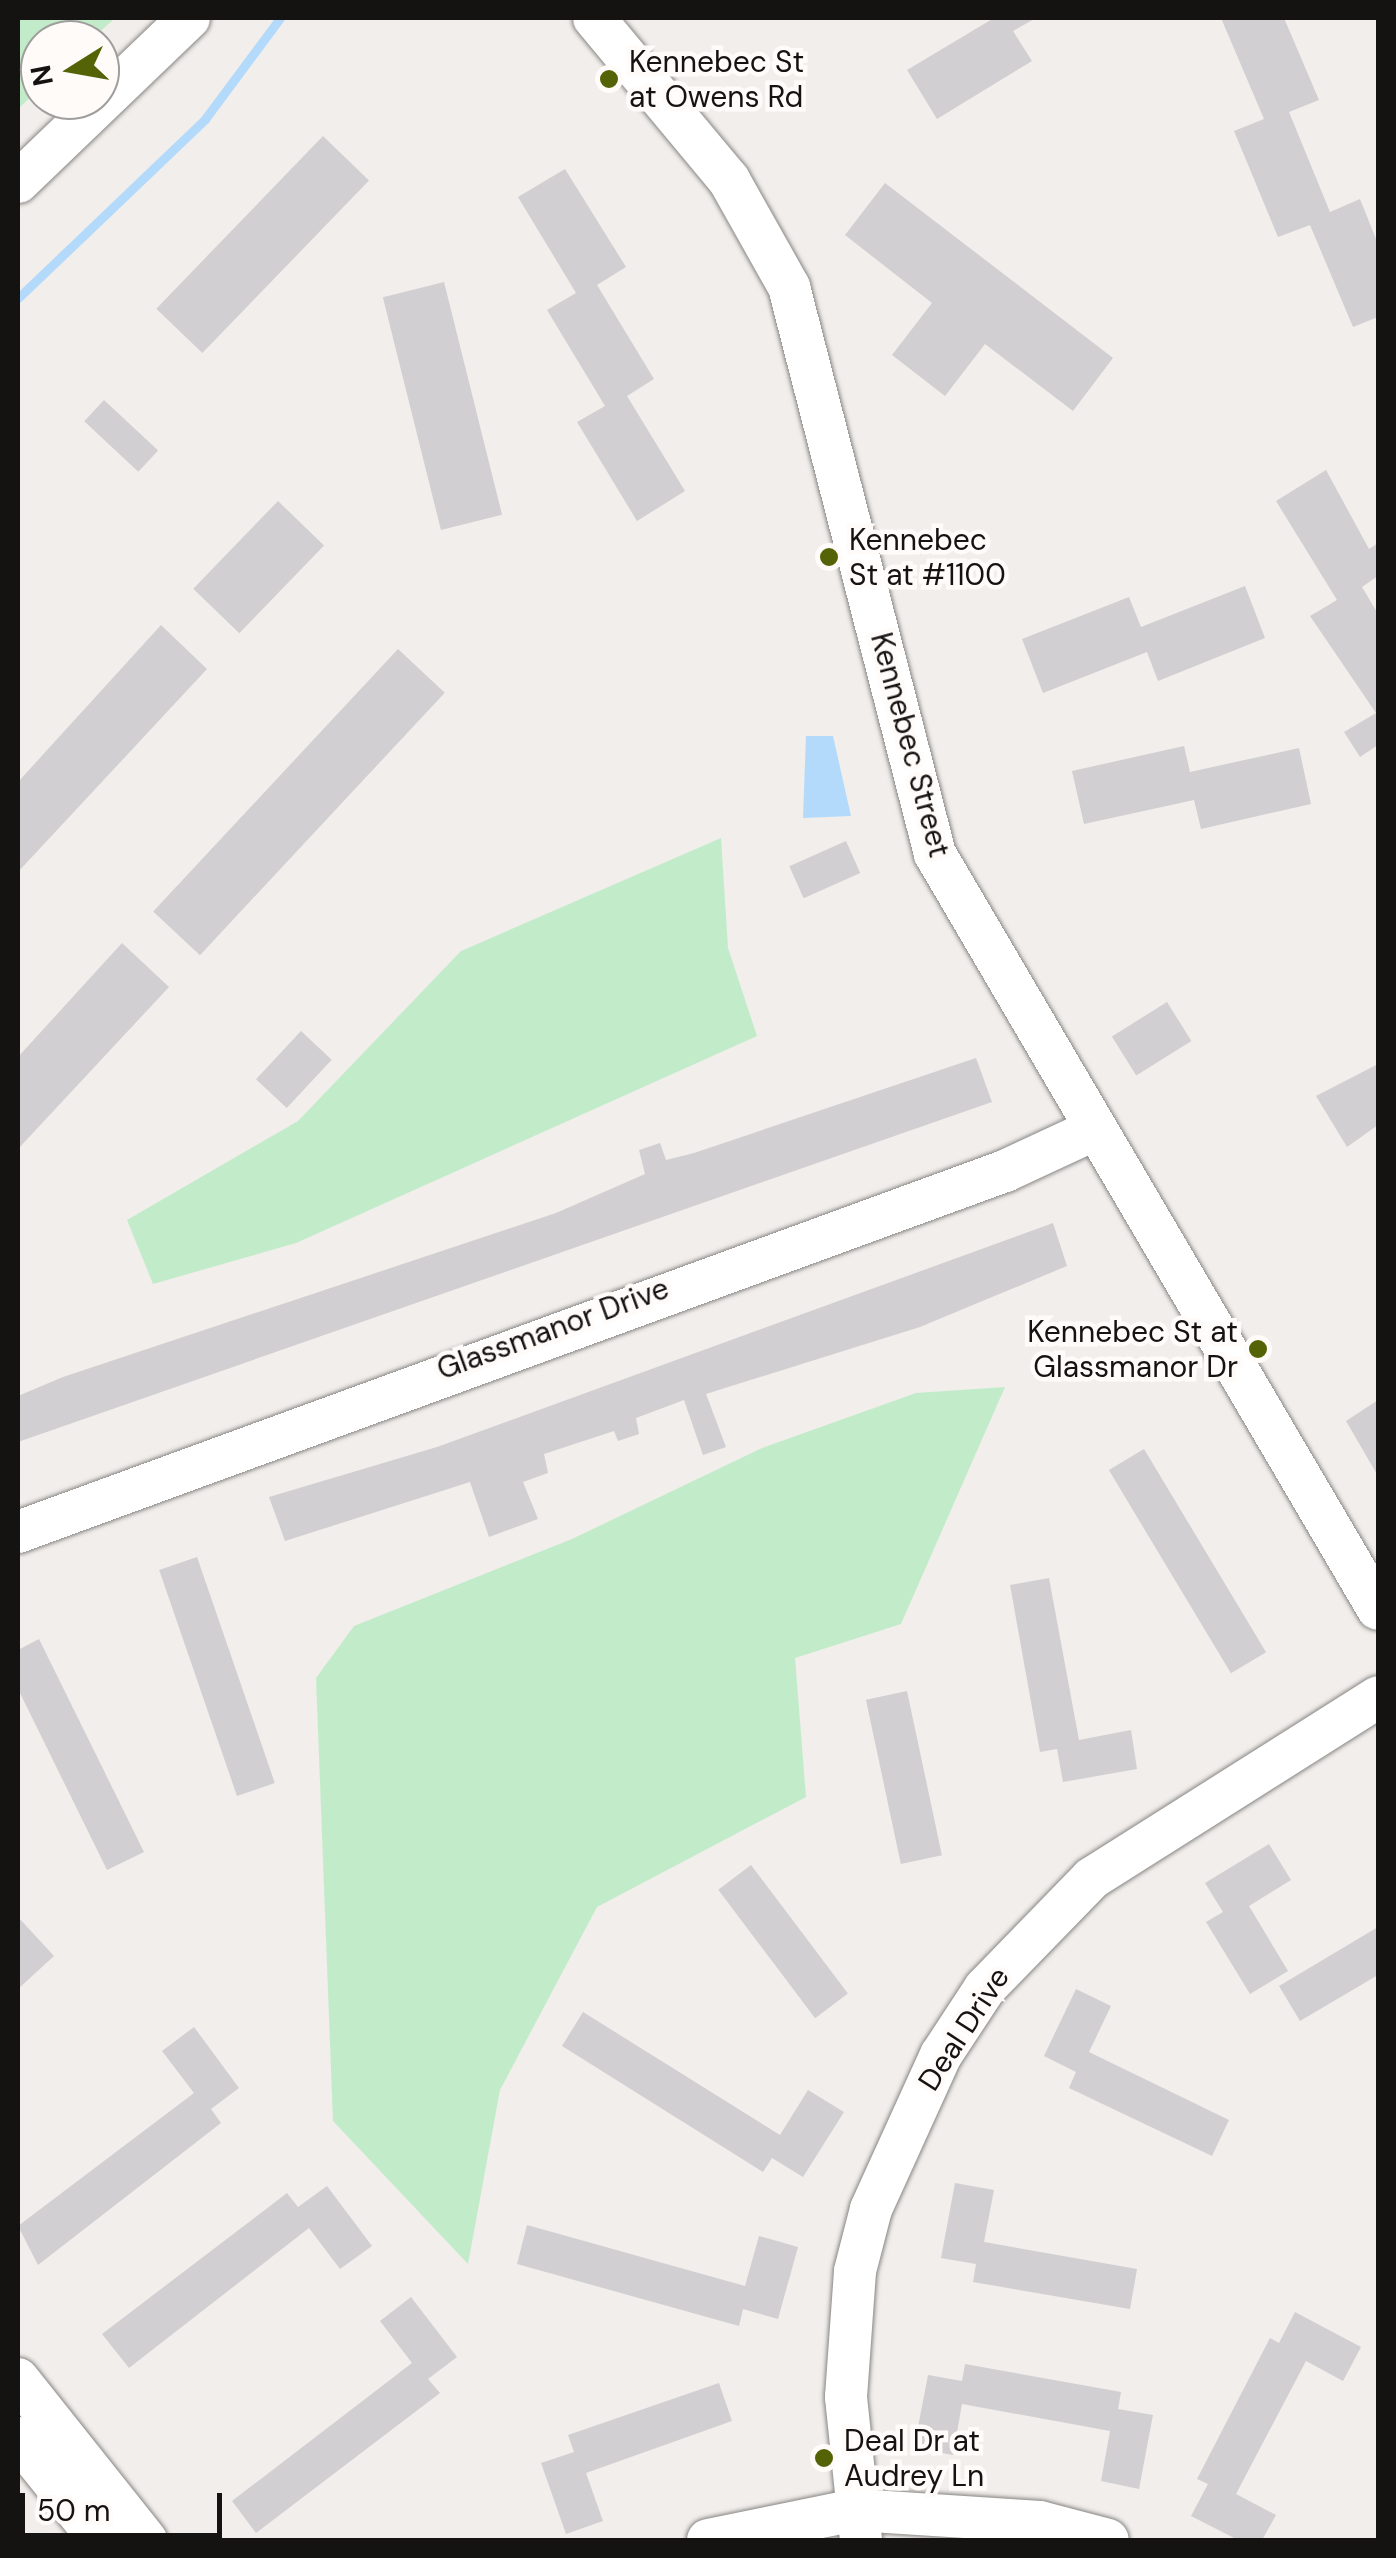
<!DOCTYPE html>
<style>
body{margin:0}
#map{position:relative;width:1396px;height:2558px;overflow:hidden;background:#f1eeeb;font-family:"DM Sans",sans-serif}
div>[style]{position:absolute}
.green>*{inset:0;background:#c2ecc9}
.water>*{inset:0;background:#b4dafb}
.stream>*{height:9px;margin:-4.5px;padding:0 4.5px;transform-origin:4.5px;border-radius:4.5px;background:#b4dafb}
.building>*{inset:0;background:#d1cfd1;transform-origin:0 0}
.roads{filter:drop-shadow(0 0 2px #878583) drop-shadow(0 0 2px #878583)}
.secondary>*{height:42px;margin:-21px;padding:0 21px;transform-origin:21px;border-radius:21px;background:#fff}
.dots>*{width:28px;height:28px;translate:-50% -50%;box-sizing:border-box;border:5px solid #fefbf9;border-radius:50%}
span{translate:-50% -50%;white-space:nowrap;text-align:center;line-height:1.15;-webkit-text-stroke:9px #fefbf9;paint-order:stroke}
.poi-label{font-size:30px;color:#141312}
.left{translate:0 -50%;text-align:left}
.right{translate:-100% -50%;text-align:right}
.street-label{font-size:30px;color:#141312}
.frame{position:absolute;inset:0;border:20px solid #141312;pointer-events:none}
.north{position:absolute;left:20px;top:20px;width:100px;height:100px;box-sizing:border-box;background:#fefbf9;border:2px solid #a09e9d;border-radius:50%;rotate:259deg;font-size:28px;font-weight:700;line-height:40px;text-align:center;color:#141312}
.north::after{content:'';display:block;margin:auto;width:35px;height:45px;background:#546306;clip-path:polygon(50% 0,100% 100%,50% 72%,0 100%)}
.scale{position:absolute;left:20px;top:2493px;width:202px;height:45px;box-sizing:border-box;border:5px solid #141312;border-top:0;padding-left:12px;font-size:30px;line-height:35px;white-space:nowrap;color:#141312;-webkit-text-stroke:8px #fefbf9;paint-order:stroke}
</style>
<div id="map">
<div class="green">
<div style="clip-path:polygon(18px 18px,115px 18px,91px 40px,40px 40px,40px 88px,18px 109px)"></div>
<div style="clip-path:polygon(721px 838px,728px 948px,757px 1036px,296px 1243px,153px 1284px,127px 1220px,298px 1121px,461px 951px)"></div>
<div style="clip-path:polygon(1005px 1387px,901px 1624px,795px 1658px,806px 1797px,597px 1907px,500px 2090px,468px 2264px,333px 2121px,316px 1678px,354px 1626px,572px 1539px,762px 1448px,916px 1393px)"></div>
</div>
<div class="water">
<div style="clip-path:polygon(806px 736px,833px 736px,851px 816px,803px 818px)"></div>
</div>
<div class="stream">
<div style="left:18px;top:298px;width:259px;rotate:-43.7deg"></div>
<div style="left:205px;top:119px;width:126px;rotate:-53.4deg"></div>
</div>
<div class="building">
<div style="clip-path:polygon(994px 18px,1036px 18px,1013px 31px,1032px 61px,937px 119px,907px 70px)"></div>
<div style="clip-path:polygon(1221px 18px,1284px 18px,1319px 100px,1289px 112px,1330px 212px,1360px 199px,1378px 244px,1378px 317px,1353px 327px,1310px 225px,1278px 237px,1234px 131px,1264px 119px)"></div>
<div style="left:323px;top:136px;width:64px;height:240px;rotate:44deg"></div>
<div style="clip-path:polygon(565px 169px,626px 267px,597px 285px,654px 379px,627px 396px,685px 491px,637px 521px,577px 422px,605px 406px,547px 310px,576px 293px,518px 197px)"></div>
<div style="clip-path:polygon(885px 183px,1113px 358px,1073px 411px,985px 344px,945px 396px,892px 355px,932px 303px,845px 235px)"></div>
<div style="left:444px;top:282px;width:240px;height:63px;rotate:76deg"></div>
<div style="left:104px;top:400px;width:74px;height:29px;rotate:43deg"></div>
<div style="clip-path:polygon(1326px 470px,1369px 549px,1378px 543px,1378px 576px,1362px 587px,1378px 614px,1378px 745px,1360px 757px,1344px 732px,1376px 713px,1310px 616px,1337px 600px,1276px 501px)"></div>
<div style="left:278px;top:501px;width:64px;height:122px;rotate:44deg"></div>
<div style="clip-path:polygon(1245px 586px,1265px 638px,1158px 681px,1147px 652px,1043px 693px,1022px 639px,1129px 597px,1141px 627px)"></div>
<div style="clip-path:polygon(161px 625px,207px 669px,18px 872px,18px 782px)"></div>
<div style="left:398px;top:649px;width:64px;height:359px;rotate:43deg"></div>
<div style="clip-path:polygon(1184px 746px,1190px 772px,1299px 748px,1311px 804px,1201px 829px,1194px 800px,1084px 824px,1072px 771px)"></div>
<div style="left:846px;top:841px;width:35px;height:62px;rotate:66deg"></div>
<div style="clip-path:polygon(122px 943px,169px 987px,18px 1149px,18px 1057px)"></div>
<div style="left:1167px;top:1002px;width:46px;height:65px;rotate:58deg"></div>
<div style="left:301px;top:1031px;width:42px;height:66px;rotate:43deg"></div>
<div style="clip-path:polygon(976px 1058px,992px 1102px,18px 1442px,18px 1396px,63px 1377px,556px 1213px,645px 1174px,639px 1150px,660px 1143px,666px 1160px,694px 1153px)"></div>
<div style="clip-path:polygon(1378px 1064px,1378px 1125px,1347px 1147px,1316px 1096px)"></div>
<div style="clip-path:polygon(1053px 1223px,1067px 1266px,920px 1327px,706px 1394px,726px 1447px,703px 1455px,684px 1400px,636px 1418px,639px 1434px,618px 1441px,614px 1431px,544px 1454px,548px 1473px,523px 1482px,538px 1519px,489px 1537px,470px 1482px,285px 1541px,269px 1497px,437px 1447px)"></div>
<div style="clip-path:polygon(1378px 1400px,1378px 1476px,1346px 1421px)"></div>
<div style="left:1144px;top:1449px;width:237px;height:41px;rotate:59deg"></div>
<div style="left:197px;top:1557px;width:239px;height:40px;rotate:71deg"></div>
<div style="clip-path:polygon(1049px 1578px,1079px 1740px,1131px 1730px,1137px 1769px,1063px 1782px,1057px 1749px,1040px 1752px,1010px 1585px)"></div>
<div style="clip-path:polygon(39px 1639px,144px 1852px,107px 1870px,18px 1689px,18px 1650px)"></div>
<div style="left:907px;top:1691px;width:168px;height:42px;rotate:78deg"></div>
<div style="clip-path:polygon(1269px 1844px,1291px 1880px,1249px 1906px,1288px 1971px,1250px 1994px,1206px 1922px,1223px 1912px,1205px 1883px)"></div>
<div style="left:751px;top:1865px;width:161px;height:41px;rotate:53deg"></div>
<div style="clip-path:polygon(18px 1917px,54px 1956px,18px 1989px)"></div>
<div style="clip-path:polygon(1378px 1927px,1378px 1975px,1300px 2021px,1279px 1986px)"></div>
<div style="clip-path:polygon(1076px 1989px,1111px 2006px,1089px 2052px,1229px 2120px,1212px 2156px,1069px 2088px,1076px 2072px,1044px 2056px)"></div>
<div style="clip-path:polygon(583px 2012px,780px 2135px,808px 2090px,844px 2112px,803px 2177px,772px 2158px,763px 2172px,562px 2046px)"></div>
<div style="clip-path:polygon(194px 2027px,239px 2088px,211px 2109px,221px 2123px,38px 2265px,18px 2226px,194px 2093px,162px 2051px)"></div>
<div style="clip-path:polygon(955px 2183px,994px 2190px,984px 2242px,1137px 2269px,1130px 2309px,973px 2282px,976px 2264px,941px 2258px)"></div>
<div style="clip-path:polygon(327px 2186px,372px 2246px,340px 2269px,309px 2228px,129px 2368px,102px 2334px,287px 2193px,298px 2207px)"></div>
<div style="clip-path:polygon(527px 2225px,745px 2286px,759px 2236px,798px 2247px,778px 2319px,743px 2309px,739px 2326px,517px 2264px)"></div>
<div style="clip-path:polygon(411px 2297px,457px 2357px,428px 2379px,440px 2393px,256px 2533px,232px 2501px,412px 2363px,380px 2321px)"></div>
<div style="clip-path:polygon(1295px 2312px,1361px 2347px,1343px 2381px,1306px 2361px,1236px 2494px,1276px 2515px,1262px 2540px,1238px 2540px,1191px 2516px,1208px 2484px,1197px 2479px,1270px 2338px,1279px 2343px)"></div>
<div style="clip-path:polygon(965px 2364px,1121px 2392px,1118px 2409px,1153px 2415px,1139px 2489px,1101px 2481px,1110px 2431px,962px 2404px,953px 2455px,914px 2448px,928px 2375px,962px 2381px)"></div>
<div style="clip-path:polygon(719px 2383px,732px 2421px,586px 2473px,603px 2521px,566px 2534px,541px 2463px,574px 2452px,568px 2435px)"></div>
</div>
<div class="roads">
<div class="secondary">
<div style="left:594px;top:18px;width:211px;rotate:50.2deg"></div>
<div style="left:729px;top:180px;width:123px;rotate:60.7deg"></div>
<div style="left:789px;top:287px;width:585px;rotate:75.56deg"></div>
<div style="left:935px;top:854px;width:875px;rotate:59.6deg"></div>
<div style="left:18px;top:182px;width:237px;rotate:-43.8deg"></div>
<div style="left:18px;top:1532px;width:1051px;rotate:-20.09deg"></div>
<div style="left:1005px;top:1171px;width:95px;rotate:-24.9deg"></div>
<div style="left:18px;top:2379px;width:206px;rotate:51.5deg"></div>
<div style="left:18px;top:2438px;width:131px;rotate:51.2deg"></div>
<div style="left:708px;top:2540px;width:151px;rotate:-11.5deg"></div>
<div style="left:856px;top:2510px;width:184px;rotate:3.7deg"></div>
<div style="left:1040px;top:2522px;width:70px;rotate:14.8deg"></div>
<div style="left:861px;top:2540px;width:144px;rotate:-96deg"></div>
<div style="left:846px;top:2397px;width:126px;rotate:-85.9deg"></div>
<div style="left:855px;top:2271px;width:64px;rotate:-75.5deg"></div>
<div style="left:871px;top:2209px;width:169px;rotate:-65.6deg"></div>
<div style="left:941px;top:2055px;width:80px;rotate:-56.7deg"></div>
<div style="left:985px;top:1988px;width:153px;rotate:-45.8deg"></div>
<div style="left:1092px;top:1878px;width:338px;rotate:-32.3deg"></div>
</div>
</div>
<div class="dots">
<div style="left:609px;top:79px;background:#546306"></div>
<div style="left:829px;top:557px;background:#546306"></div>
<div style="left:1258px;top:1349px;background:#546306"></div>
<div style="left:824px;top:2458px;background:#546306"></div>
</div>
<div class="poi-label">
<span class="left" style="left:629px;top:79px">Kennebec St<br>at Owens Rd</span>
<span class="left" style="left:849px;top:557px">Kennebec<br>St at #1100</span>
<span class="right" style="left:1238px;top:1349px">Kennebec St at<br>Glassmanor Dr</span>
<span class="left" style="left:844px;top:2458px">Deal Dr at<br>Audrey Ln</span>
</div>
<div class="street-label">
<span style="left:910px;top:745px;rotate:75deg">Kennebec Street</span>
<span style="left:553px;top:1329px;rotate:-20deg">Glassmanor Drive</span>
<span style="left:964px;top:2029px;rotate:-57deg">Deal Drive</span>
</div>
<div class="frame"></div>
<div class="north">N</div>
<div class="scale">50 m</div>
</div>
